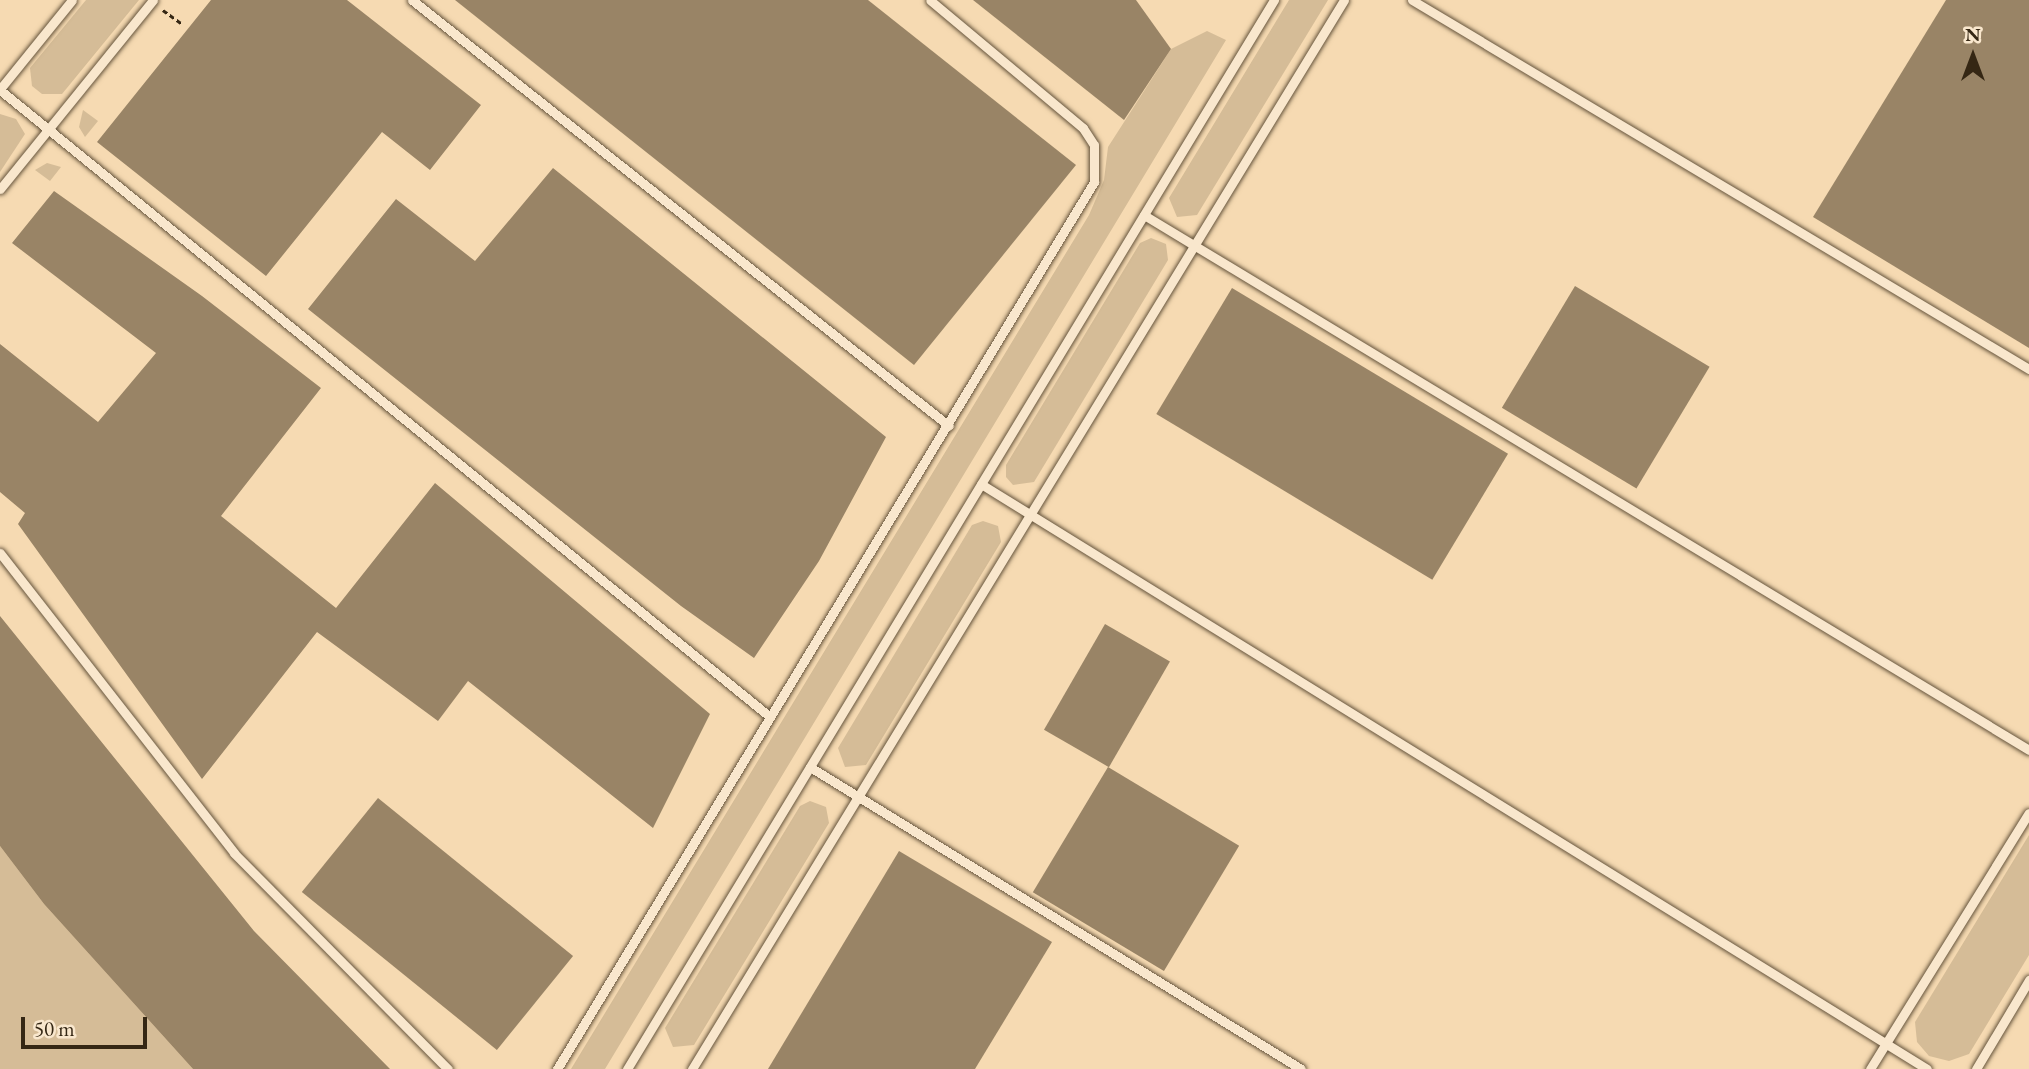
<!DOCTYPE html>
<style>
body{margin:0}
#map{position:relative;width:2029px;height:1069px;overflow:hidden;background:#f6dab2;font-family:"EB Garamond",serif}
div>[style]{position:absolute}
.green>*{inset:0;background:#d5bc97}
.building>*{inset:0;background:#998466;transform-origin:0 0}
.path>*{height:2.5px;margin-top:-1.25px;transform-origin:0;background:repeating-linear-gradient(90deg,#352714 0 5px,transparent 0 8.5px)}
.roads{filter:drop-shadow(0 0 2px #65543c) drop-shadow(0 0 2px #65543c)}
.lane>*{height:9px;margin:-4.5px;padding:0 4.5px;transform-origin:4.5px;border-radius:4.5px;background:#f9e7cd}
span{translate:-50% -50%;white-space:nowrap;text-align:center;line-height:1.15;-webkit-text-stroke:5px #f9e7cd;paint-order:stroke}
.north{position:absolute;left:1938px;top:21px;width:70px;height:70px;-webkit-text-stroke:5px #f9e7cd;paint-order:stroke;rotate:0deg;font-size:19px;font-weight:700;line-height:28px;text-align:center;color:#352714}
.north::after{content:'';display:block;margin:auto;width:24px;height:32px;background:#352714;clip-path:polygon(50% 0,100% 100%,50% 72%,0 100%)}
.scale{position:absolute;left:21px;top:1017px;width:126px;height:32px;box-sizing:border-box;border:4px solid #352714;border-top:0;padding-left:9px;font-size:21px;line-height:24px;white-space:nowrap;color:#352714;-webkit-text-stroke:5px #f9e7cd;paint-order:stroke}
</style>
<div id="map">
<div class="green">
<div style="clip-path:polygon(86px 0,139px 0,62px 94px,42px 94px,32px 86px,30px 68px)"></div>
<div style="clip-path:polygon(1289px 0,1328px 0,1197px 215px,1177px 217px,1169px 198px)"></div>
<div style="clip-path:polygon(1207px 31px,1226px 40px,605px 1069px,571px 1069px,1089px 215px,1104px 180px,1108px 147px,1171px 49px)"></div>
<div style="clip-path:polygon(83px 110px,98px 121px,85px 137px,79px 127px)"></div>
<div style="clip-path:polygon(0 114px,16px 119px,25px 134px,0 172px)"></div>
<div style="clip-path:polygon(47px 163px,61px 167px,50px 181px,35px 170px)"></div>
<div style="clip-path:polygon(1151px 238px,1166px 244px,1168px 260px,1034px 482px,1013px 485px,1006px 477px,1006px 465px,1140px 243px)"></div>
<div style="clip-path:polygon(983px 521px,998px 526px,1001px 542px,866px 765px,845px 767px,838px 748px,972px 525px)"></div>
<div style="clip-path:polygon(810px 801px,826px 807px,829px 823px,694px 1045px,673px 1047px,665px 1028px,800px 806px)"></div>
<div style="clip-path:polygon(2029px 835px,2029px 955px,1969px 1054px,1949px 1061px,1929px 1056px,1917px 1042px,1915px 1022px)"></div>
<div style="clip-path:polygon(0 846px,44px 904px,193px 1069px,0 1069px)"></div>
</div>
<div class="building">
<div style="clip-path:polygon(211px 0,347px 0,481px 105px,430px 170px,382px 132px,266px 276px,97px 142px)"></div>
<div style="clip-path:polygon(455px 0,868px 0,1076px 165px,914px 365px)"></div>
<div style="clip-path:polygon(973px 0,1136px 0,1171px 49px,1124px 120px)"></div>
<div style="clip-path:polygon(1946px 0,2029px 0,2029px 348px,1813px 217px)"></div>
<div style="clip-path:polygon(553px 168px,886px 437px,819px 561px,754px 658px,681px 606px,308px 309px,396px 199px,475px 261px)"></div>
<div style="clip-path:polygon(54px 191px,202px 296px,321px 388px,221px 516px,336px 608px,435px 483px,710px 714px,653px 828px,468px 681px,438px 721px,317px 632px,202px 779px,18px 524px,25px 513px,0 492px,0 344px,98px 422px,156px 353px,12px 243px)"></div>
<div style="left:1575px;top:286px;width:157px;height:142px;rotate:31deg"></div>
<div style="left:1232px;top:288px;width:322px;height:147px;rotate:31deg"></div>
<div style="clip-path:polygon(0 616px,254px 931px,390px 1069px,193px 1069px,44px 904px,0 846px)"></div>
<div style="left:1105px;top:624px;width:75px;height:122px;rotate:30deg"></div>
<div style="left:1108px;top:767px;width:153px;height:146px;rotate:31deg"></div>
<div style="left:378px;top:798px;width:251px;height:121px;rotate:39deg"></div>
<div style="clip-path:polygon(899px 851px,1052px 942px,975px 1069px,768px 1069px)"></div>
</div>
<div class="path">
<div style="left:163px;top:10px;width:24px;rotate:36deg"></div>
</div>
<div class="roads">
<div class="lane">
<div style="left:412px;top:0;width:685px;rotate:38.42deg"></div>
<div style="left:1412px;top:0;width:719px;rotate:30.88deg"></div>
<div style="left:0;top:89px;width:114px;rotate:-51deg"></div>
<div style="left:0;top:90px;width:992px;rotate:39.15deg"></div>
<div style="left:0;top:189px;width:243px;rotate:-51deg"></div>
<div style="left:1144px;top:215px;width:1034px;rotate:31.15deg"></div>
<div style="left:981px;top:484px;width:1112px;rotate:31.73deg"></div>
<div style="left:0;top:553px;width:380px;rotate:52deg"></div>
<div style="left:234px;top:853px;width:304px;rotate:45.3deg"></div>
<div style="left:810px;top:767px;width:576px;rotate:31.59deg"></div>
<div style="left:557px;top:1069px;width:1037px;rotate:-58.81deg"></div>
<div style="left:1094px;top:182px;width:37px;rotate:-90deg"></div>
<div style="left:1094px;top:145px;width:20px;rotate:-123deg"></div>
<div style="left:1083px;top:128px;width:199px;rotate:-140.1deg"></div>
<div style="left:627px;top:1069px;width:1250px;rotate:-58.82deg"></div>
<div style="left:692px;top:1069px;width:1252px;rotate:-58.62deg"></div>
<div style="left:1870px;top:1069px;width:301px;rotate:-58.2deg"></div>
<div style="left:1976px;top:1069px;width:104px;rotate:-59.2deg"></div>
</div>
</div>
<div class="north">N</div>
<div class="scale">50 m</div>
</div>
